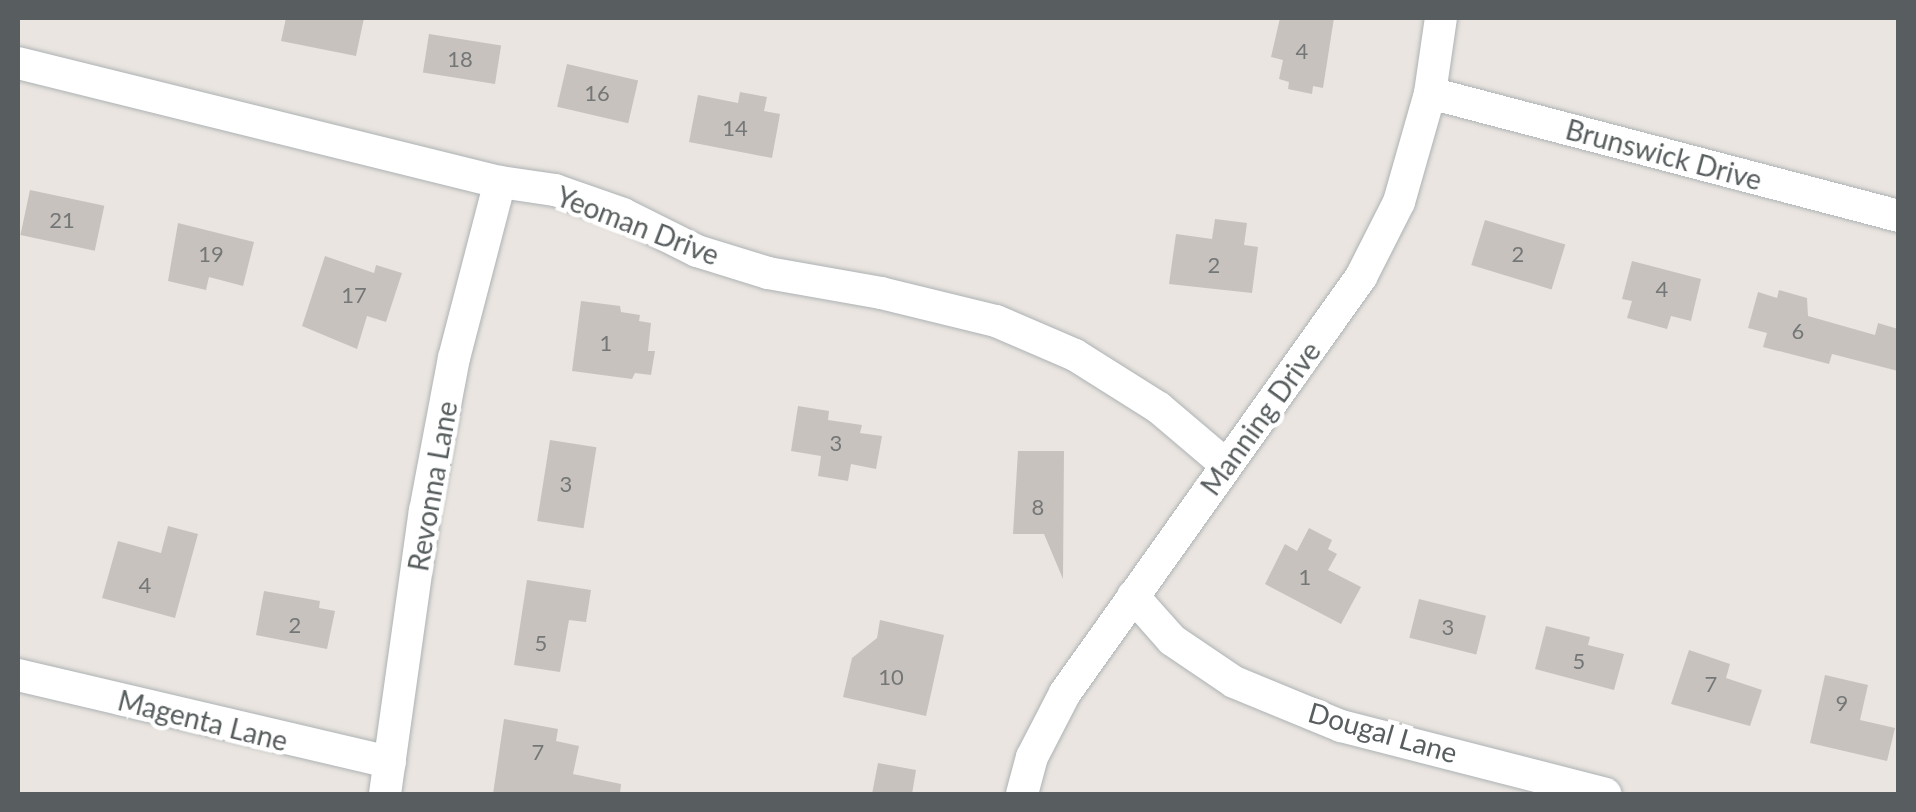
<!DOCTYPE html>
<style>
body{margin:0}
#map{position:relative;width:1916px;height:812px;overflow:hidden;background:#eae5e0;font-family:Lato,sans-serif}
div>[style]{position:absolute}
.building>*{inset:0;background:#c8c2be;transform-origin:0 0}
.roads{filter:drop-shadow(0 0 2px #adb2b4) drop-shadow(0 0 2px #adb2b4)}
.minor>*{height:32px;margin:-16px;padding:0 16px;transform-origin:16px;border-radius:16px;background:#fff}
span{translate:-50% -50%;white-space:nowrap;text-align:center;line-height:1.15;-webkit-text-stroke:9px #fff;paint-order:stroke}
.number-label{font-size:22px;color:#747777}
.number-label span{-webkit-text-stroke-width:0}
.street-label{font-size:28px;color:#585e5f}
.frame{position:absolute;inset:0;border:20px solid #585e5f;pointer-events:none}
</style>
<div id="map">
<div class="building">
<div style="clip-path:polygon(286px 18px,364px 18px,356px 56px,281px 41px)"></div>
<div style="clip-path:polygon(1280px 18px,1334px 18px,1323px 88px,1313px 86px,1312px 94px,1288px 89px,1289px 82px,1279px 79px,1283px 60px,1271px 57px)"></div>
<div style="left:429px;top:34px;width:73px;height:39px;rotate:9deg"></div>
<div style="left:567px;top:64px;width:73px;height:44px;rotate:13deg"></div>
<div style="clip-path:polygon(740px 92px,767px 97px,764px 111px,780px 114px,772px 158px,689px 142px,698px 95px,738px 103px)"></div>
<div style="left:30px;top:190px;width:76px;height:46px;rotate:12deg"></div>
<div style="clip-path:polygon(1215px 219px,1247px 223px,1244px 245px,1258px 247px,1252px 293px,1169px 284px,1176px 234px,1212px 239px)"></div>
<div style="left:1485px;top:220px;width:84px;height:47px;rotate:17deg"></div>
<div style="clip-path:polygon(178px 223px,254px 242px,243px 286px,209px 277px,206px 290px,168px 281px)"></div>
<div style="clip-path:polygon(325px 256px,374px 273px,376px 265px,402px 273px,386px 322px,367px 316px,357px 349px,302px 326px)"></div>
<div style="clip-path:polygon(1632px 261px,1701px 279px,1691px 321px,1671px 316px,1667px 329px,1627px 318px,1632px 301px,1622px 299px)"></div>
<div style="clip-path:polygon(1779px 290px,1807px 298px,1808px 316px,1875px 335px,1878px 323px,1898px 329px,1898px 371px,1832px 354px,1829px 364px,1763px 347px,1767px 333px,1748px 328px,1758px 292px,1777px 298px)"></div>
<div style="clip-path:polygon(581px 301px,620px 306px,621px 312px,640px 315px,639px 321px,651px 323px,648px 351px,655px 351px,651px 375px,635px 373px,632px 379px,572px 371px)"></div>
<div style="clip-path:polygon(798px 406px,829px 411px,828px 420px,862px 425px,860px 433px,882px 436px,876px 469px,851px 464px,848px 481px,818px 476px,821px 456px,791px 451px)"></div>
<div style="left:550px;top:440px;width:47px;height:82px;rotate:9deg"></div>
<div style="clip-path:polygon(1018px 451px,1064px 451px,1063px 579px,1044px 534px,1013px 534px)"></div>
<div style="clip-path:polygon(168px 526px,198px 534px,175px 618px,102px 598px,118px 541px,161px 553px)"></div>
<div style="clip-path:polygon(1309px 528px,1332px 540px,1328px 549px,1337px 554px,1328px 570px,1361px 587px,1341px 624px,1265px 584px,1285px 544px,1297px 551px)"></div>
<div style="clip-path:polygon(527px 580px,591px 590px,586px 622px,569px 620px,560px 672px,514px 665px)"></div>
<div style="clip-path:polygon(264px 591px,320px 601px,319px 608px,335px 611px,327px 649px,256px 635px)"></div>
<div style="left:1419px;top:599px;width:69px;height:40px;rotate:14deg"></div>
<div style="clip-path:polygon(880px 620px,944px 635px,926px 716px,843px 697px,852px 658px,877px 638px)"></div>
<div style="clip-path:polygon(1546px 626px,1590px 637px,1588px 645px,1624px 654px,1614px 690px,1535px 669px)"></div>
<div style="clip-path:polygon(1689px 650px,1730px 664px,1726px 678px,1762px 690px,1750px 726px,1671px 704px)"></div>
<div style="clip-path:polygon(1825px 675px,1868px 685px,1860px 720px,1895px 728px,1887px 761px,1810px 743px)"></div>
<div style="clip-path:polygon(504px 719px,558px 729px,556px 741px,579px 746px,573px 774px,621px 784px,620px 794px,493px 794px)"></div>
<div style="clip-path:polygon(878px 763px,916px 770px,912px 794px,872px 794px)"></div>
</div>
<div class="roads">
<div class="minor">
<div style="left:18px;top:63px;width:496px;rotate:13.9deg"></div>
<div style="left:500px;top:182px;width:56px;rotate:8.3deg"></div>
<div style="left:555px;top:190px;width:72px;rotate:19.4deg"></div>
<div style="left:623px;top:214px;width:83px;rotate:26.6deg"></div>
<div style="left:697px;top:251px;width:74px;rotate:17.2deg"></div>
<div style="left:768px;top:273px;width:115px;rotate:10deg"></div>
<div style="left:881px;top:293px;width:118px;rotate:13.7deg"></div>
<div style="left:996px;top:321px;width:86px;rotate:23.3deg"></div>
<div style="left:1075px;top:355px;width:99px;rotate:32.2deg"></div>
<div style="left:1159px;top:408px;width:87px;rotate:40.3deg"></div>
<div style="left:1430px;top:93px;width:484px;rotate:14.7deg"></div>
<div style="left:1133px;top:596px;width:59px;rotate:48.4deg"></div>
<div style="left:1172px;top:640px;width:75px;rotate:34.1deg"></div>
<div style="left:1234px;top:682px;width:116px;rotate:22.4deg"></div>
<div style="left:1341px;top:726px;width:273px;rotate:14.4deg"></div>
<div style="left:18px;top:675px;width:382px;rotate:13.2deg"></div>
<div style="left:385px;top:794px;width:286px;rotate:-82deg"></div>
<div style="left:425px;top:511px;width:156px;rotate:-79.3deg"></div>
<div style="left:454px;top:358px;width:182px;rotate:-75.4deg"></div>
<div style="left:1022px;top:794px;width:38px;rotate:-75deg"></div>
<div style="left:1032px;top:757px;width:72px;rotate:-62.7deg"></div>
<div style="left:1065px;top:693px;width:511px;rotate:-54.57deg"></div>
<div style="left:1361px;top:277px;width:84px;rotate:-63.1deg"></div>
<div style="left:1399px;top:202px;width:113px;rotate:-74.1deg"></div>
<div style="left:1430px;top:93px;width:76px;rotate:-81.7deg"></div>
</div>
</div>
<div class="number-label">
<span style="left:1302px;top:51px">4</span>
<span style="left:460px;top:59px">18</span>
<span style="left:597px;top:93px">16</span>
<span style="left:735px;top:128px">14</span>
<span style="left:62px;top:220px">21</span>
<span style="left:211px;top:254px">19</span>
<span style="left:1518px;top:254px">2</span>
<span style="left:1214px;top:265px">2</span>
<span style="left:1662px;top:289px">4</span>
<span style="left:354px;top:295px">17</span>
<span style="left:1798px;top:331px">6</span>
<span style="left:606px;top:343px">1</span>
<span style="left:836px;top:443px">3</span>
<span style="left:566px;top:484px">3</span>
<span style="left:1038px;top:507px">8</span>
<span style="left:1305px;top:577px">1</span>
<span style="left:145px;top:585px">4</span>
<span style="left:295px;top:625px">2</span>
<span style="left:1448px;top:627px">3</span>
<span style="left:541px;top:643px">5</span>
<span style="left:1579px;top:661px">5</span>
<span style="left:891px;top:677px">10</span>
<span style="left:1711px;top:684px">7</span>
<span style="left:1842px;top:703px">9</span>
<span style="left:538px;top:752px">7</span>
</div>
<div class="street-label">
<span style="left:1664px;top:154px;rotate:15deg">Brunswick Drive</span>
<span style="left:638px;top:225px;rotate:21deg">Yeoman Drive</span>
<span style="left:1260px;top:418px;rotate:-54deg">Manning Drive</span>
<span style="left:432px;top:486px;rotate:-80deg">Revonna Lane</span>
<span style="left:203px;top:720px;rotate:14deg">Magenta Lane</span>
<span style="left:1383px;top:732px;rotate:16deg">Dougal Lane</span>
</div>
<div class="frame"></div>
</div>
